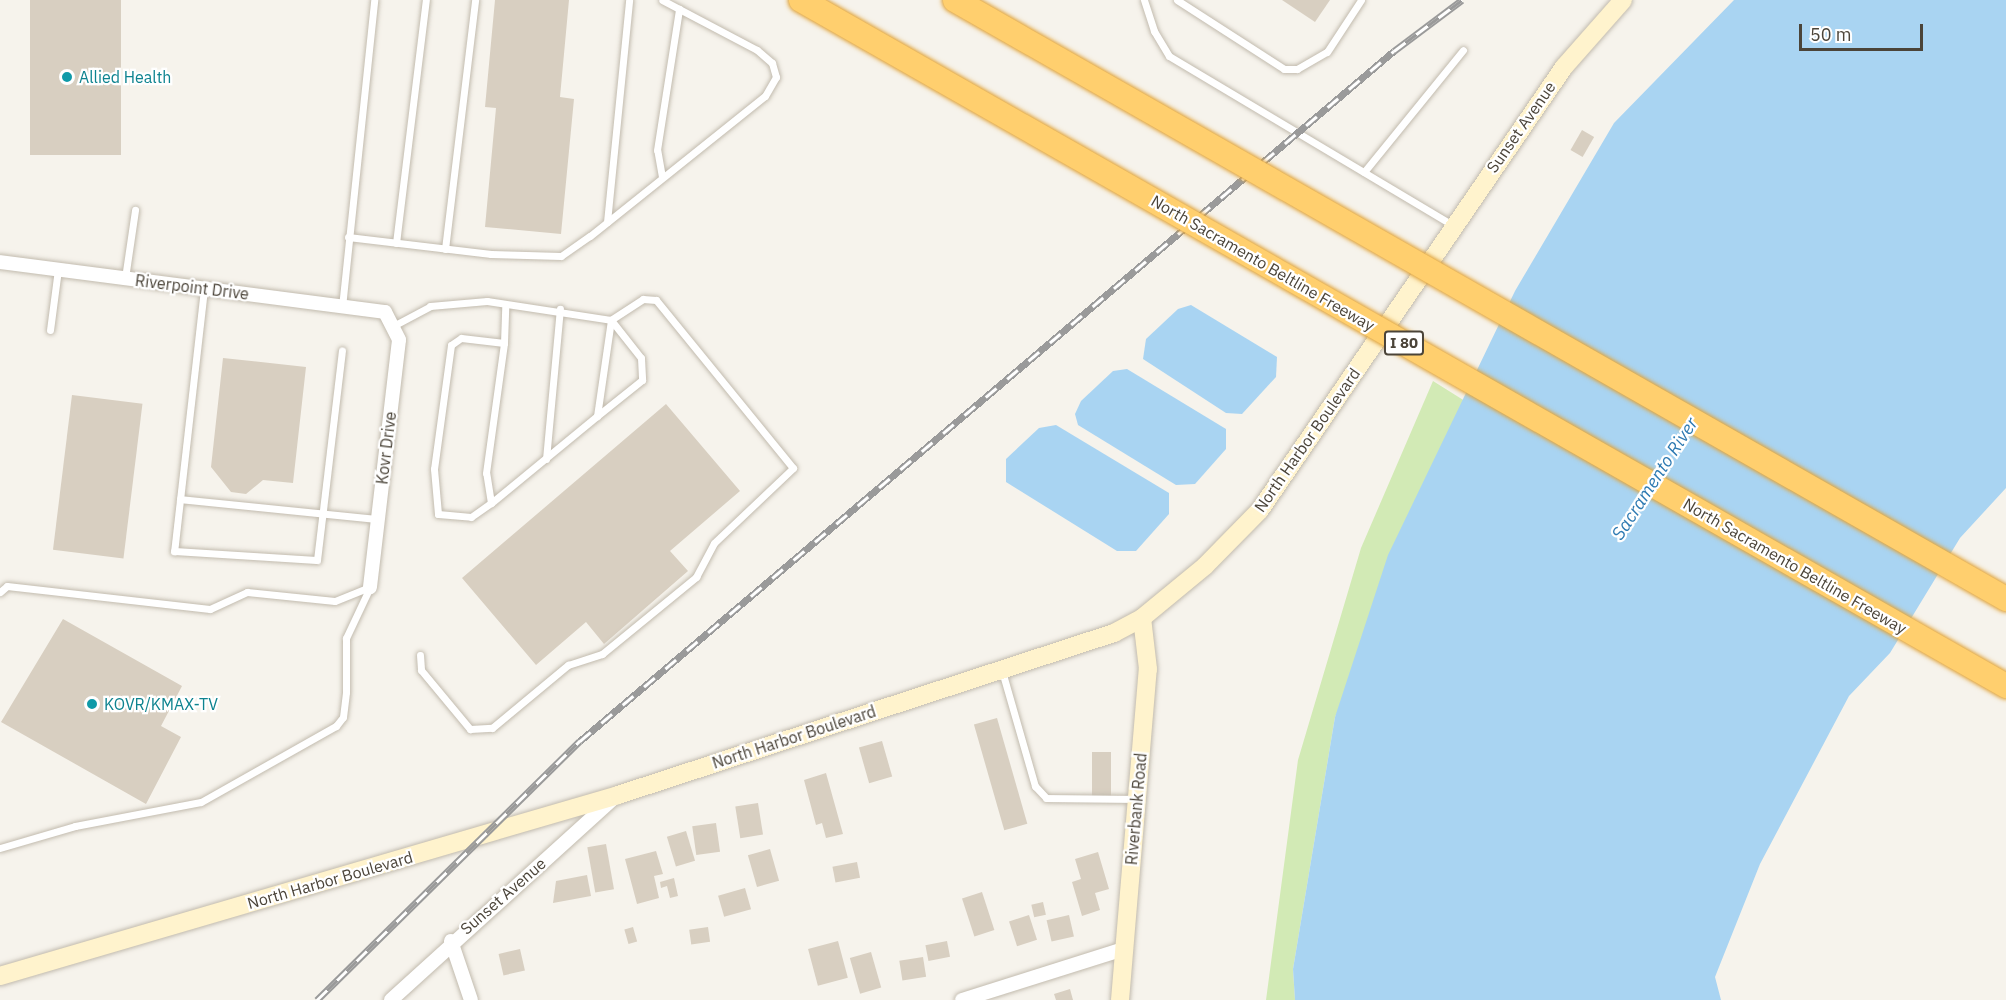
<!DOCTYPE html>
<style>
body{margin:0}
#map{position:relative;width:2006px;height:1000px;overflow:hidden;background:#f6f3ec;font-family:"IBM Plex Sans",sans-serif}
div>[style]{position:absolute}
.green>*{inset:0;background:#d2eab5}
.water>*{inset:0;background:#a9d4f2}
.building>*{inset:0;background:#d8cfc1;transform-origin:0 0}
.roads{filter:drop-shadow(0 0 2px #c2bbae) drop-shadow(0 0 2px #c2bbae)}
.lane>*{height:7px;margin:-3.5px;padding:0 3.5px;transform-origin:3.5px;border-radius:3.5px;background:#fff}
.street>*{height:14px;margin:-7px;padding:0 7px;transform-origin:7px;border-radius:7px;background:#fff}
.secondary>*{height:18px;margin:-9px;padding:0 9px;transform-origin:9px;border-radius:9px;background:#fff3cd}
.rail>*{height:7px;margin-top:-3.5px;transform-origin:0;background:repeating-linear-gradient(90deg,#fff 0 14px,#9a9a9a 0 28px);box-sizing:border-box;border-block:2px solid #9a9a9a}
.bridges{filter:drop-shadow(0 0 2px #e0a43c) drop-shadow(0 0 2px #e0a43c)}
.highway-bridge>*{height:24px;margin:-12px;padding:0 12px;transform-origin:12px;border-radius:12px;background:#ffcf6e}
.dots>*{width:16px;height:16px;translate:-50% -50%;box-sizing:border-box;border:3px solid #fff;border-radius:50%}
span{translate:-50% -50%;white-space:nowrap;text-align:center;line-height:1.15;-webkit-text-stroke:4.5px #fff;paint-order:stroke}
.shield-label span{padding:2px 4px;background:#fff;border:2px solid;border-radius:4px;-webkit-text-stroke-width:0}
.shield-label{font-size:15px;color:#4b4439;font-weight:700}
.culture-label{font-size:16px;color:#0d838f}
.left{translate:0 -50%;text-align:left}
.street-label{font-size:16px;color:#4b4439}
.water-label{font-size:18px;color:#2e7ab2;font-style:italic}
.scale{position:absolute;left:1799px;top:24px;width:124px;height:27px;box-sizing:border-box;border:3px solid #4b4439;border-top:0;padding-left:8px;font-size:18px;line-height:21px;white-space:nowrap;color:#4b4439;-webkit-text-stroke:4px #fff;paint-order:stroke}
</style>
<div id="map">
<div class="green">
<div style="clip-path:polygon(1433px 381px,1476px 408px,1335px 717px,1293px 969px,1295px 1000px,1266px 1000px,1298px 760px,1361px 548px)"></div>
</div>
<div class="water">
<div style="clip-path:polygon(1734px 0,2006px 0,2006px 488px,1960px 538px,1890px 653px,1849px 696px,1760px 864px,1715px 977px,1721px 1000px,1295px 1000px,1293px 969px,1335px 717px,1388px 555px,1515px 291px,1614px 123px)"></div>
<div style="clip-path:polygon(1191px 305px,1277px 357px,1276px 377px,1242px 414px,1226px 413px,1143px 359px,1146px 339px,1178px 309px)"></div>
<div style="clip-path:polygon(1127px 369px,1226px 429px,1226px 449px,1195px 484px,1176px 485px,1078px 425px,1075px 414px,1081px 401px,1113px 371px)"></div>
<div style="clip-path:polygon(1056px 425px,1169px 493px,1169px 514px,1136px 551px,1117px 551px,1006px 482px,1006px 459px,1039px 428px)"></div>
</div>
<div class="building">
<div style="left:30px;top:0;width:91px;height:155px"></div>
<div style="clip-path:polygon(495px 0,569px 0,560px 97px,574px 99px,561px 234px,485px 227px,496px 108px,485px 107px)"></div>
<div style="clip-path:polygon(1282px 0,1330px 0,1315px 22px)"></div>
<div style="left:1582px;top:130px;width:14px;height:23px;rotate:30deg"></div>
<div style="clip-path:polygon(223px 358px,306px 367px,293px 483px,263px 480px,246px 494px,231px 492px,211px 467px)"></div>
<div style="left:72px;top:395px;width:71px;height:156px;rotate:7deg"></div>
<div style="clip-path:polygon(666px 404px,740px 491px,670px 551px,688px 571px,604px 644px,586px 622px,536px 665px,462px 578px)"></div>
<div style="clip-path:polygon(63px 619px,182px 686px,161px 726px,181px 737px,146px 804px,1px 722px)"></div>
<div style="left:997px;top:718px;width:110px;height:24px;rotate:74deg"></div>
<div style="left:882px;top:741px;width:37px;height:24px;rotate:74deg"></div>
<div style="left:1092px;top:752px;width:19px;height:47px"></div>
<div style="clip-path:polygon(826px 773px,843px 834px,826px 838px,822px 823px,816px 825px,804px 780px)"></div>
<div style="left:758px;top:803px;width:32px;height:23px;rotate:81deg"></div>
<div style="left:716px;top:823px;width:29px;height:24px;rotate:82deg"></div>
<div style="left:686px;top:831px;width:31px;height:20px;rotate:73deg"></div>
<div style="left:606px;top:844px;width:46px;height:19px;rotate:80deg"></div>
<div style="left:770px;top:849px;width:33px;height:23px;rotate:74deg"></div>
<div style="clip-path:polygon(656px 851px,663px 874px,654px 876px,659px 898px,637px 904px,625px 859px)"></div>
<div style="clip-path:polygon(1098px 852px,1109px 889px,1095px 893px,1100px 910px,1082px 916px,1072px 882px,1081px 879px,1075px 859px)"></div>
<div style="left:857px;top:862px;width:16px;height:25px;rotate:79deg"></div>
<div style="clip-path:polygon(587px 875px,591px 896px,553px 903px,556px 881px)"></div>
<div style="clip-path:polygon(674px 878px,678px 896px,670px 898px,667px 886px,661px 888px,660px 882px)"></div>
<div style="left:745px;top:888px;width:22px;height:28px;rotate:74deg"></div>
<div style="left:982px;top:892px;width:40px;height:21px;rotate:72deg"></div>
<div style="left:1043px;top:902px;width:13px;height:12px;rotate:77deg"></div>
<div style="left:1029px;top:915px;width:26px;height:21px;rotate:72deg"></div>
<div style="left:1069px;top:915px;width:22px;height:23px;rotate:77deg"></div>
<div style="left:633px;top:927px;width:15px;height:9px;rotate:74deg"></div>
<div style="left:708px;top:927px;width:15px;height:19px;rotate:82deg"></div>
<div style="left:838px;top:941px;width:38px;height:31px;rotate:75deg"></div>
<div style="left:947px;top:941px;width:16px;height:22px;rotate:79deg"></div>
<div style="left:520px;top:949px;width:22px;height:22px;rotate:77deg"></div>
<div style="left:871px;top:952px;width:37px;height:22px;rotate:74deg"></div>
<div style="left:923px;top:957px;width:20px;height:24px;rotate:81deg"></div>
<div style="clip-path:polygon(1070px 989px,1073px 1000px,1056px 1000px,1054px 994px)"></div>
</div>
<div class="roads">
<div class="lane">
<div style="left:1144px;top:0;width:33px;rotate:72deg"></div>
<div style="left:1154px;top:31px;width:29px;rotate:59deg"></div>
<div style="left:1169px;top:56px;width:330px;rotate:30.8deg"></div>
<div style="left:1177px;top:0;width:127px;rotate:32.8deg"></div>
<div style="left:1284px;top:69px;width:13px"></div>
<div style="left:1297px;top:69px;width:34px;rotate:-30deg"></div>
<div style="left:1327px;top:52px;width:62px;rotate:-56.8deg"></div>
<div style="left:1364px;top:172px;width:157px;rotate:-50.9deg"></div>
<div style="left:662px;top:177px;width:27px;rotate:-100deg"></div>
<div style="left:657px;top:150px;width:143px;rotate:-81.1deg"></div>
<div style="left:607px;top:222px;width:223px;rotate:-84.3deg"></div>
<div style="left:348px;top:237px;width:144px;rotate:6.8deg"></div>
<div style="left:491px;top:254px;width:70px;rotate:1.6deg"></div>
<div style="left:561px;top:256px;width:35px;rotate:-35deg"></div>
<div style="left:590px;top:236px;width:224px;rotate:-38.7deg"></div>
<div style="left:765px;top:96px;width:22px;rotate:-60deg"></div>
<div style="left:776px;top:77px;width:15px;rotate:-106deg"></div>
<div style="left:772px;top:63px;width:20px;rotate:-139deg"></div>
<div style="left:757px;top:50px;width:107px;rotate:-152.2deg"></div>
<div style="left:396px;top:243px;width:245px;rotate:-83deg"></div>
<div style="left:445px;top:249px;width:251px;rotate:-83.1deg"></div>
<div style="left:125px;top:278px;width:69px;rotate:-81.6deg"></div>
<div style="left:204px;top:289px;width:264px;rotate:96.5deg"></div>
<div style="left:174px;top:551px;width:143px;rotate:3.6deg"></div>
<div style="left:317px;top:560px;width:211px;rotate:-83.2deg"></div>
<div style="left:342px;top:307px;width:309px;rotate:-84deg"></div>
<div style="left:395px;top:325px;width:40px;rotate:-28deg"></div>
<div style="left:430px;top:306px;width:57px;rotate:-5deg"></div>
<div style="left:487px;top:301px;width:125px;rotate:8.7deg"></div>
<div style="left:611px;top:320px;width:97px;rotate:98.3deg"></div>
<div style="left:597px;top:416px;width:137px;rotate:140.6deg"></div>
<div style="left:50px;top:330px;width:62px;rotate:-82.5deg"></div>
<div style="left:504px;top:343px;width:43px;rotate:-173.4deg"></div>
<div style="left:461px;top:338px;width:12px;rotate:145deg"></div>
<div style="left:451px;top:345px;width:125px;rotate:97.8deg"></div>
<div style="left:434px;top:469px;width:45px;rotate:84.9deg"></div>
<div style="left:438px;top:514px;width:33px;rotate:5deg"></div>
<div style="left:471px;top:517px;width:24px;rotate:-35deg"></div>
<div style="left:491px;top:503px;width:30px;rotate:-99deg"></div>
<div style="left:486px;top:473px;width:131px;rotate:-82.1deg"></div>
<div style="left:504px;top:343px;width:37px;rotate:-88deg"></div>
<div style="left:546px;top:459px;width:151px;rotate:-84.7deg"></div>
<div style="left:180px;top:499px;width:199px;rotate:5.8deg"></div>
<div style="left:0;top:592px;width:9px;rotate:-41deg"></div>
<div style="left:7px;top:586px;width:204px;rotate:6.5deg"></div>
<div style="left:210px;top:609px;width:41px;rotate:-24.7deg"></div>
<div style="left:247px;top:592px;width:88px;rotate:5.8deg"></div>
<div style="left:335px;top:601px;width:38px;rotate:-22deg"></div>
<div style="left:420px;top:655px;width:15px;rotate:86deg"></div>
<div style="left:421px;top:670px;width:77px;rotate:50.3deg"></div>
<div style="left:470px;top:729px;width:22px;rotate:-3deg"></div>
<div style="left:492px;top:728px;width:99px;rotate:-39.7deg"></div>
<div style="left:568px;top:665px;width:36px;rotate:-18deg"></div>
<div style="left:602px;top:654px;width:122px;rotate:-39.3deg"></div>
<div style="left:696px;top:577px;width:38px;rotate:-62deg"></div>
<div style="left:714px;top:543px;width:109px;rotate:-43.5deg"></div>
<div style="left:793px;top:468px;width:217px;rotate:-129.2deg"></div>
<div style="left:656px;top:300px;width:13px;rotate:-176deg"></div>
<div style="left:643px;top:299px;width:38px;rotate:147deg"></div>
<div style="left:611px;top:320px;width:48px;rotate:51.7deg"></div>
<div style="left:641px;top:358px;width:22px;rotate:87deg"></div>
<div style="left:642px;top:380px;width:58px;rotate:141.3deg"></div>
<div style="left:1002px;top:671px;width:120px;rotate:74deg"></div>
<div style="left:1035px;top:786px;width:16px;rotate:47deg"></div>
<div style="left:1046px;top:798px;width:89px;rotate:0.6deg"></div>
<div style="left:0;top:848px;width:78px;rotate:-16.3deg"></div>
<div style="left:75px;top:826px;width:128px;rotate:-10.8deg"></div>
<div style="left:201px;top:802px;width:155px;rotate:-29.4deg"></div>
<div style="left:336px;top:726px;width:11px;rotate:-52deg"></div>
<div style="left:343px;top:717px;width:25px;rotate:-83deg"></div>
<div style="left:346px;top:692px;width:54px;rotate:-90deg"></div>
<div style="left:346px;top:638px;width:56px;rotate:-64.8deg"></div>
</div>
<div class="street">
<div style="left:0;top:262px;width:388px;rotate:7.4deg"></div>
<div style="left:385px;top:312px;width:31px;rotate:63deg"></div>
<div style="left:399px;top:340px;width:249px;rotate:96.7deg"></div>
<div style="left:451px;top:941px;width:62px;rotate:71.3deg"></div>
<div style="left:391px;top:1000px;width:301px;rotate:-42.2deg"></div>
<div style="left:962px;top:1000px;width:170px;rotate:-17.5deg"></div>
</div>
<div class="secondary">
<div style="left:0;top:976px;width:644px;rotate:-16.32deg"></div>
<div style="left:618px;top:795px;width:522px;rotate:-18.09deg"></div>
<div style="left:1114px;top:633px;width:32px;rotate:-28deg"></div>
<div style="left:1142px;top:618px;width:82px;rotate:-39.5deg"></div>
<div style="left:1205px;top:566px;width:78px;rotate:-45.5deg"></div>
<div style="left:1260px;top:510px;width:537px;rotate:-55.54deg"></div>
<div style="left:1564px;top:67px;width:89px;rotate:-48.6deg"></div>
<div style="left:1120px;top:1000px;width:332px;rotate:-85.2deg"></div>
<div style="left:1148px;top:669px;width:51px;rotate:-96.7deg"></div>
</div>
</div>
<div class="rail">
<div style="left:317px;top:1000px;width:369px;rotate:-44.6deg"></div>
<div style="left:580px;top:741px;width:1067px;rotate:-40.29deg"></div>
<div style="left:1394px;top:51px;width:85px;rotate:-36.9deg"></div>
</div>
<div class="bridges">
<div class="highway-bridge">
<div style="left:801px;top:0;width:1387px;rotate:29.65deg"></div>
<div style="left:955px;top:0;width:1210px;rotate:29.68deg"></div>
</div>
</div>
<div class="dots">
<div style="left:67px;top:77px;background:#0f9aa8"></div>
<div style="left:92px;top:704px;background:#0f9aa8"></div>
</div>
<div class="shield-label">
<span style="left:1404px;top:343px">I 80</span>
</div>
<div class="culture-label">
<span class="left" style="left:79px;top:77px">Allied Health</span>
<span class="left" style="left:104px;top:704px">KOVR/KMAX-TV</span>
</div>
<div class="street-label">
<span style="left:1521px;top:127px;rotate:-55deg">Sunset Avenue</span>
<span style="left:1263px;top:263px;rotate:30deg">North Sacramento Beltline Freeway</span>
<span style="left:192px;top:287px;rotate:7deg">Riverpoint Drive</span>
<span style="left:1307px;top:440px;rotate:-55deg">North Harbor Boulevard</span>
<span style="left:386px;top:448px;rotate:-83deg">Kovr Drive</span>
<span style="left:1795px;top:566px;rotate:30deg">North Sacramento Beltline Freeway</span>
<span style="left:794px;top:737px;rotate:-18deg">North Harbor Boulevard</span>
<span style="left:1136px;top:809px;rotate:-85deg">Riverbank Road</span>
<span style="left:330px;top:880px;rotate:-16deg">North Harbor Boulevard</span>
<span style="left:503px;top:896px;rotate:-41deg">Sunset Avenue</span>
</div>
<div class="water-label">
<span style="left:1655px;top:479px;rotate:-57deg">Sacramento River</span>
</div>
<div class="scale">50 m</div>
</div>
